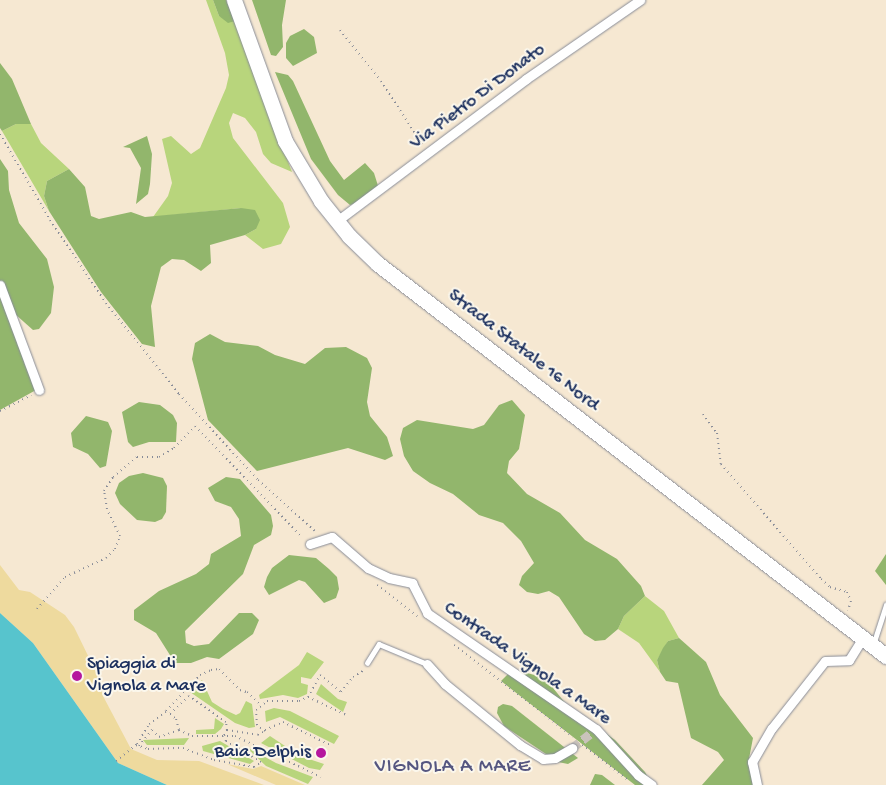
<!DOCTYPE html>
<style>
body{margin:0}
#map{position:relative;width:886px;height:785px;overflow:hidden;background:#f6e8d2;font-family:"Gochi Hand",sans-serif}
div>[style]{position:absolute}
.green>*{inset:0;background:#b8d57c}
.forest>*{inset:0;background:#92b66c}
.sand>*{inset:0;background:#eeda9e}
.water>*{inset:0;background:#57c4cd}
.minor-tunnel>*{height:9px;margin-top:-4.5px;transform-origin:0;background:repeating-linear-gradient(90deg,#cac3bb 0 9px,transparent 0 13.5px)}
.path>*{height:2px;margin-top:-1px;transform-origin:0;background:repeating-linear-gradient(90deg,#888c98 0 1px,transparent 0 5px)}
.roads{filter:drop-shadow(0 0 1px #888c98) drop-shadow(0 0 1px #888c98)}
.service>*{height:4.5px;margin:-2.25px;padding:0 2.25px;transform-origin:2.25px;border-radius:2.25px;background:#fff}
.minor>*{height:9px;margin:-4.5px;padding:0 4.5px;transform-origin:4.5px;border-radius:4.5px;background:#fff}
.primary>*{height:15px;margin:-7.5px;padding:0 7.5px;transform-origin:7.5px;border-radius:7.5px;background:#fff}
.dots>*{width:14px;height:14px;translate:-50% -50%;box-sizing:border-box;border:2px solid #fbf7ec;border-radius:50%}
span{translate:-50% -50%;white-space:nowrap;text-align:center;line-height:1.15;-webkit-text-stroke:4px #fbf7ec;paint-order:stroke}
.street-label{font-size:19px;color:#1b2f5e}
.poi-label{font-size:19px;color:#1b2f5e}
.left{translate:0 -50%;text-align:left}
.right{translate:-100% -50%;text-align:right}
.neighbourhood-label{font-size:20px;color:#555680;letter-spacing:1px}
</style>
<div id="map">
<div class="green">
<div style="clip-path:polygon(206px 0,213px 0,219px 16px,235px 21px,292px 172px,271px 163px,263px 154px,256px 132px,245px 118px,233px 113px,229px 123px,233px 138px,283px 203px,290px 227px,281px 244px,263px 249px,245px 235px,256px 229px,241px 208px,153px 217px,168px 196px,172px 183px,162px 139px,171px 136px,191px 154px,200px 148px,226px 88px,229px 75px,225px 53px)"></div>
<div style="clip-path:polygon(16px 124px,31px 124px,41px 143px,69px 169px,47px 181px,44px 196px,49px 211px,2px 131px)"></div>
<div style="clip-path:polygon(645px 596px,664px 611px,679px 638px,668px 641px,657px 660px,660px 672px,639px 643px,618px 629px,624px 616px)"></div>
<div style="clip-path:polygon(307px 652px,324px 662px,311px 679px,301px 677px,301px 683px,308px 685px,307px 694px,298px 698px,283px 695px,260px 699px,259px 695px,299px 665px)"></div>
<div style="clip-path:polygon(202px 680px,212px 702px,223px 709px,236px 715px,240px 713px,246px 701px,252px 704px,255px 727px,249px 728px,235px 723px,190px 692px)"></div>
<div style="clip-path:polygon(321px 684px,338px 699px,347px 702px,343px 712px,316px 694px)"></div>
<div style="clip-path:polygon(274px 708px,290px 711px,339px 736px,334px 744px,280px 717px,266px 722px,265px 711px)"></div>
<div style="clip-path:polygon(215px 718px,224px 724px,221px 729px,215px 734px,196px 734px,196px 730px,214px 729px)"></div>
<div style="clip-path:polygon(270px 736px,300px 756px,324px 764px,320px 770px,309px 768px,261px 743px)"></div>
<div style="clip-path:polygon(189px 738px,184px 745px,147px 745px,143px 740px)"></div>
<div style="clip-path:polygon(220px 741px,254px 761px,250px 764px,203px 751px,202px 746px)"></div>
<div style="clip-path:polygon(245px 746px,276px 763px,313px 777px,308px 784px,266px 766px)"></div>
</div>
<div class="forest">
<div style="clip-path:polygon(213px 0,226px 0,235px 21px,228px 23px,219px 16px)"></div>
<div style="clip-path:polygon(252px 0,286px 0,282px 25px,283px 47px,276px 56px,271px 55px)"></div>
<div style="clip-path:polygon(304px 29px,314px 37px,317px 53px,293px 66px,286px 58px,286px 43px,290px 36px)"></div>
<div style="clip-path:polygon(0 63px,12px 79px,31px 124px,16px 124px,2px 131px,0 128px)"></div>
<div style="clip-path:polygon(275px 72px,288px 75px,293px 81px,330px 161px,344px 180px,365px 163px,374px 173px,379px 189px,357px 203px,350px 205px,338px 195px,311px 159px)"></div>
<div style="clip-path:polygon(147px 136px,152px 154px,150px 184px,148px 194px,136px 204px,141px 168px,130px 148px,123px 147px)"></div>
<div style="clip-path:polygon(0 159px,8px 171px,9px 190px,19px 223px,47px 259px,54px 287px,51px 313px,39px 329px,33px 330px,15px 314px,8px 317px,36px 390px,0 410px)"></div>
<div style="clip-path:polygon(69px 169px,85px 187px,91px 216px,99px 219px,131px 212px,145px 217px,241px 208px,255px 210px,260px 220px,256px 229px,245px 235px,210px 245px,211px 263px,201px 271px,184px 260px,172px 259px,161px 267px,151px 306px,155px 347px,142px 344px,101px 292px,49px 211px,44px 196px,47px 181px)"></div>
<div style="clip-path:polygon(210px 334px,225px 342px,258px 346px,275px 355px,305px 364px,325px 348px,346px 347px,367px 358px,372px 368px,367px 402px,370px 416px,387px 437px,393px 456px,385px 460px,348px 448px,257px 471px,208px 420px,192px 359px,195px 343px)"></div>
<div style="clip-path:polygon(512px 400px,525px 415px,519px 449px,509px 461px,507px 473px,527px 494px,560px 513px,585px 540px,617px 559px,641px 586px,645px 596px,624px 616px,618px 629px,605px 640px,595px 641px,584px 634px,559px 597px,549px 591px,538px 594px,527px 592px,519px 585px,522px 576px,534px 563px,521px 541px,503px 523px,479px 515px,453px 494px,430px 483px,413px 471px,404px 456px,400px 439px,403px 428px,417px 420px,473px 429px,484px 425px,499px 405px)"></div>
<div style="clip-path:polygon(139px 402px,160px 405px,173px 415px,177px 423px,176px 442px,149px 442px,133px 447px,128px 442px,122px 412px)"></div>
<div style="clip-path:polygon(86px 416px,108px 422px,112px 431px,106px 466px,100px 468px,88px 454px,73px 447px,71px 433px)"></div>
<div style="clip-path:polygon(143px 473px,163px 478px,167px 486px,166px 512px,162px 519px,155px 522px,137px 520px,120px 504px,115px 493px,119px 483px,129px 476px)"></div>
<div style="clip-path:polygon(226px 477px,240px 479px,271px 515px,273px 526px,271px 535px,254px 545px,243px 574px,185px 631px,186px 643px,194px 646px,209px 644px,239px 613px,252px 613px,259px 620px,253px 634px,219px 659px,207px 657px,191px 663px,175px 663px,156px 633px,134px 620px,134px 610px,159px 591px,196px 574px,209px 564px,211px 554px,241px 536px,239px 519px,231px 507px,215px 501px,208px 488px)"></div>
<div style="clip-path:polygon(886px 554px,886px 585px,875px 571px)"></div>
<div style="clip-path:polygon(289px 555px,316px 558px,329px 569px,337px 577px,339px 589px,336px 598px,324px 603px,305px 582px,299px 580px,269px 595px,264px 587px,267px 577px,272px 568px)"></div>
<div style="clip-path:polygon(679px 638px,706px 662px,720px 695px,753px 738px,748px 764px,754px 785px,702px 785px,724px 760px,718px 752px,691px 738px,678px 683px,666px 681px,660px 672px,657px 660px,663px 648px,668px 641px)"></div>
<div style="clip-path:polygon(513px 669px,545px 678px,566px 704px,615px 740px,645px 772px,652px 785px,635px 785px,501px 681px)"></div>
<div style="clip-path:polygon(503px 704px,512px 706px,578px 758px,568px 764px,558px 762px,504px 726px,497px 713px,498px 707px)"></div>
<div style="clip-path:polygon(595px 774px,602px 775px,615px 785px,590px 785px)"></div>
</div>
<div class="sand">
<div style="clip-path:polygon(0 565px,19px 590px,30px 592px,65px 615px,74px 627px,96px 672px,103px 696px,131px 749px,157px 760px,199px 761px,264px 785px,167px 785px,118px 763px,33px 643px,0 613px)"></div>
<div style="clip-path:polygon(227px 764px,253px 769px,261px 766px,305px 785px,276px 785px)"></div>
</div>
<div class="water">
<div style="clip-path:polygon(0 613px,33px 643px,118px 763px,167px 785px,0 785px)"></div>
</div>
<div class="minor-tunnel">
<div style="left:572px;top:748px;width:31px;rotate:-38deg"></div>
</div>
<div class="path">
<div style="left:340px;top:30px;width:65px;rotate:51.2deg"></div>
<div style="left:381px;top:81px;width:75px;rotate:56.9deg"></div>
<div style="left:0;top:134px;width:99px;rotate:59.8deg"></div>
<div style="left:50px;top:220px;width:100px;rotate:56deg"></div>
<div style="left:106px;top:303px;width:117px;rotate:51.3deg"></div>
<div style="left:179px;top:394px;width:117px;rotate:47.4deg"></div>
<div style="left:258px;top:480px;width:76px;rotate:41.8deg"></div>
<div style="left:0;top:411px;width:35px;rotate:-27deg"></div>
<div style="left:703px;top:414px;width:24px;rotate:54deg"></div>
<div style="left:717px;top:433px;width:31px;rotate:83deg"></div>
<div style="left:721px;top:464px;width:152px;rotate:49deg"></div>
<div style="left:821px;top:579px;width:12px;rotate:42deg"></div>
<div style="left:830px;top:587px;width:18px;rotate:16deg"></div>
<div style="left:847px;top:592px;width:10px;rotate:66deg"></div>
<div style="left:851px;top:601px;width:10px;rotate:107deg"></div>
<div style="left:377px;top:585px;width:51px;rotate:37.8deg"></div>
<div style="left:37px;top:609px;width:43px;rotate:-48.8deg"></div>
<div style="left:65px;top:577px;width:45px;rotate:-24.9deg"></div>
<div style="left:106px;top:558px;width:13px;rotate:-45deg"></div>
<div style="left:115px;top:549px;width:14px;rotate:-69deg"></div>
<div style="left:120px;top:536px;width:30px;rotate:-116deg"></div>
<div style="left:107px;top:509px;width:18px;rotate:-99deg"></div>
<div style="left:104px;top:491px;width:17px;rotate:-57deg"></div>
<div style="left:113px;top:477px;width:31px;rotate:-40deg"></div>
<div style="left:137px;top:457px;width:22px"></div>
<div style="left:159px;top:457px;width:17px;rotate:-31deg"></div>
<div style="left:174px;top:448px;width:30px;rotate:-46deg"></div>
<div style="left:195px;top:426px;width:154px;rotate:46.1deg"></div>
<div style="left:454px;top:645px;width:150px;rotate:37.7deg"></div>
<div style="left:308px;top:697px;width:42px;rotate:25.3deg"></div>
<div style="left:227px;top:730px;width:8px;rotate:-97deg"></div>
<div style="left:226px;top:722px;width:45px;rotate:-144.9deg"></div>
<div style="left:189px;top:696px;width:26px;rotate:137deg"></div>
<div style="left:170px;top:714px;width:8px;rotate:40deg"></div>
<div style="left:176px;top:719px;width:11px;rotate:75deg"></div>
<div style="left:179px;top:730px;width:14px;rotate:25deg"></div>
<div style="left:192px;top:736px;width:43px"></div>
<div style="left:235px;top:736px;width:95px;rotate:25.5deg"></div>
<div style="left:265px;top:730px;width:20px;rotate:-24deg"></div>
<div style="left:283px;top:722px;width:52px;rotate:26.1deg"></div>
<div style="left:137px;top:744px;width:23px;rotate:-59deg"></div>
<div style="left:149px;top:724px;width:21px;rotate:-37deg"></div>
<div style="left:166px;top:711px;width:50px;rotate:-46.6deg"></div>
<div style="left:200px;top:675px;width:12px;rotate:-24deg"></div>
<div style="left:211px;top:670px;width:8px;rotate:-7deg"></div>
<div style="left:219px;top:669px;width:30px;rotate:45deg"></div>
<div style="left:240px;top:690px;width:7px;rotate:16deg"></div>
<div style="left:247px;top:692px;width:19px;rotate:43deg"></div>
<div style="left:582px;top:745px;width:58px;rotate:37.3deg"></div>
<div style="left:139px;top:746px;width:21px;rotate:-51deg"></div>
<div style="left:152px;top:730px;width:10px;rotate:45deg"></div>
<div style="left:159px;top:737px;width:21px;rotate:-19deg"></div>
<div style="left:116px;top:761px;width:26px;rotate:-39deg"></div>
<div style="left:136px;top:745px;width:13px;rotate:18deg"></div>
<div style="left:148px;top:749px;width:35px;rotate:-2deg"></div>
<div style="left:183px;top:748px;width:33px;rotate:21deg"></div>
<div style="left:214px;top:760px;width:41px;rotate:9.9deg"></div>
<div style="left:254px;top:767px;width:9px;rotate:-36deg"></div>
<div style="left:261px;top:762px;width:41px;rotate:-149deg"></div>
<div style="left:226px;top:741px;width:6px;rotate:-108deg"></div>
<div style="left:224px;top:735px;width:6px;rotate:-59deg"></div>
<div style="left:227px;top:730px;width:31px;rotate:9deg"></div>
<div style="left:258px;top:735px;width:8px;rotate:-30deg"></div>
<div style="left:265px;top:731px;width:10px;rotate:-143deg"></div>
<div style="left:257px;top:725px;width:15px;rotate:-94deg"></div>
<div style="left:256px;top:710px;width:14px;rotate:-39deg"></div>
<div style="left:267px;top:701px;width:32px"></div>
<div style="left:299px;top:701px;width:10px;rotate:-24deg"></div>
<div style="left:308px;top:697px;width:25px;rotate:-61deg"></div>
<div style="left:320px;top:675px;width:27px;rotate:39deg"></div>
<div style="left:341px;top:692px;width:19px;rotate:-51deg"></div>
<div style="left:353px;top:677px;width:13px;rotate:-32deg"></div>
</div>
<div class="roads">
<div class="service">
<div style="left:874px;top:642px;width:39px;rotate:-72deg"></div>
<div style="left:367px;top:663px;width:22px;rotate:-58deg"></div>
<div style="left:379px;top:644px;width:52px;rotate:22.6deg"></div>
</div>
<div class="minor">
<div style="left:337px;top:221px;width:236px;rotate:-36.9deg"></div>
<div style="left:526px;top:79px;width:139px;rotate:-34.7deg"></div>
<div style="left:0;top:285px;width:112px;rotate:69.6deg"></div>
<div style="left:310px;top:544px;width:23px;rotate:-18deg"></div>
<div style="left:332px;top:537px;width:48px;rotate:40.7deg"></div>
<div style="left:368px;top:568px;width:23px;rotate:25deg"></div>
<div style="left:389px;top:578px;width:24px;rotate:12deg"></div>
<div style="left:412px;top:583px;width:34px;rotate:63deg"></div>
<div style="left:427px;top:613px;width:205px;rotate:34.5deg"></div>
<div style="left:596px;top:729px;width:62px;rotate:47.6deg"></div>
<div style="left:638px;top:775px;width:17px;rotate:36deg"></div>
<div style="left:427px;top:664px;width:27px;rotate:48deg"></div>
<div style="left:445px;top:684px;width:97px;rotate:39.1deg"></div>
<div style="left:520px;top:745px;width:27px;rotate:31deg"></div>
<div style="left:543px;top:759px;width:12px;rotate:-5deg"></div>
<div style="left:555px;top:758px;width:20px;rotate:-30deg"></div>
<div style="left:757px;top:785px;width:24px;rotate:-102deg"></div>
<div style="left:752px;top:762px;width:39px;rotate:-60deg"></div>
<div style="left:772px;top:728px;width:85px;rotate:-51.7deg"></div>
<div style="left:825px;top:661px;width:24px;rotate:-2deg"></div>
<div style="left:849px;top:660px;width:26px;rotate:-58deg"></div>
</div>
<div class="primary">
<div style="left:234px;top:0;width:150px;rotate:70.1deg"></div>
<div style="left:285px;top:141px;width:70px;rotate:59deg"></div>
<div style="left:321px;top:201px;width:45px;rotate:51.3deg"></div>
<div style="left:349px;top:236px;width:40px;rotate:44deg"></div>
<div style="left:378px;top:264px;width:642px;rotate:37.66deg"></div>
</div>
</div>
<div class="dots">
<div style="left:77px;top:676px;background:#b5179e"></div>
<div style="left:321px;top:753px;background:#b5179e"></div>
</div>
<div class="street-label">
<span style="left:478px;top:97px;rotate:-37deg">Via Pietro Di Donato</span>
<span style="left:523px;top:351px;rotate:38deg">Strada Statale 16 Nord</span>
<span style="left:527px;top:664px;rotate:35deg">Contrada Vignola a Mare</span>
</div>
<div class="poi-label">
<span class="left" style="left:87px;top:676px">Spiaggia di<br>Vignola a Mare</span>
<span class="right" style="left:311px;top:753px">Baia Delphis</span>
</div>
<div class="neighbourhood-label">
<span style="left:453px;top:767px">VIGNOLA A MARE</span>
</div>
</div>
